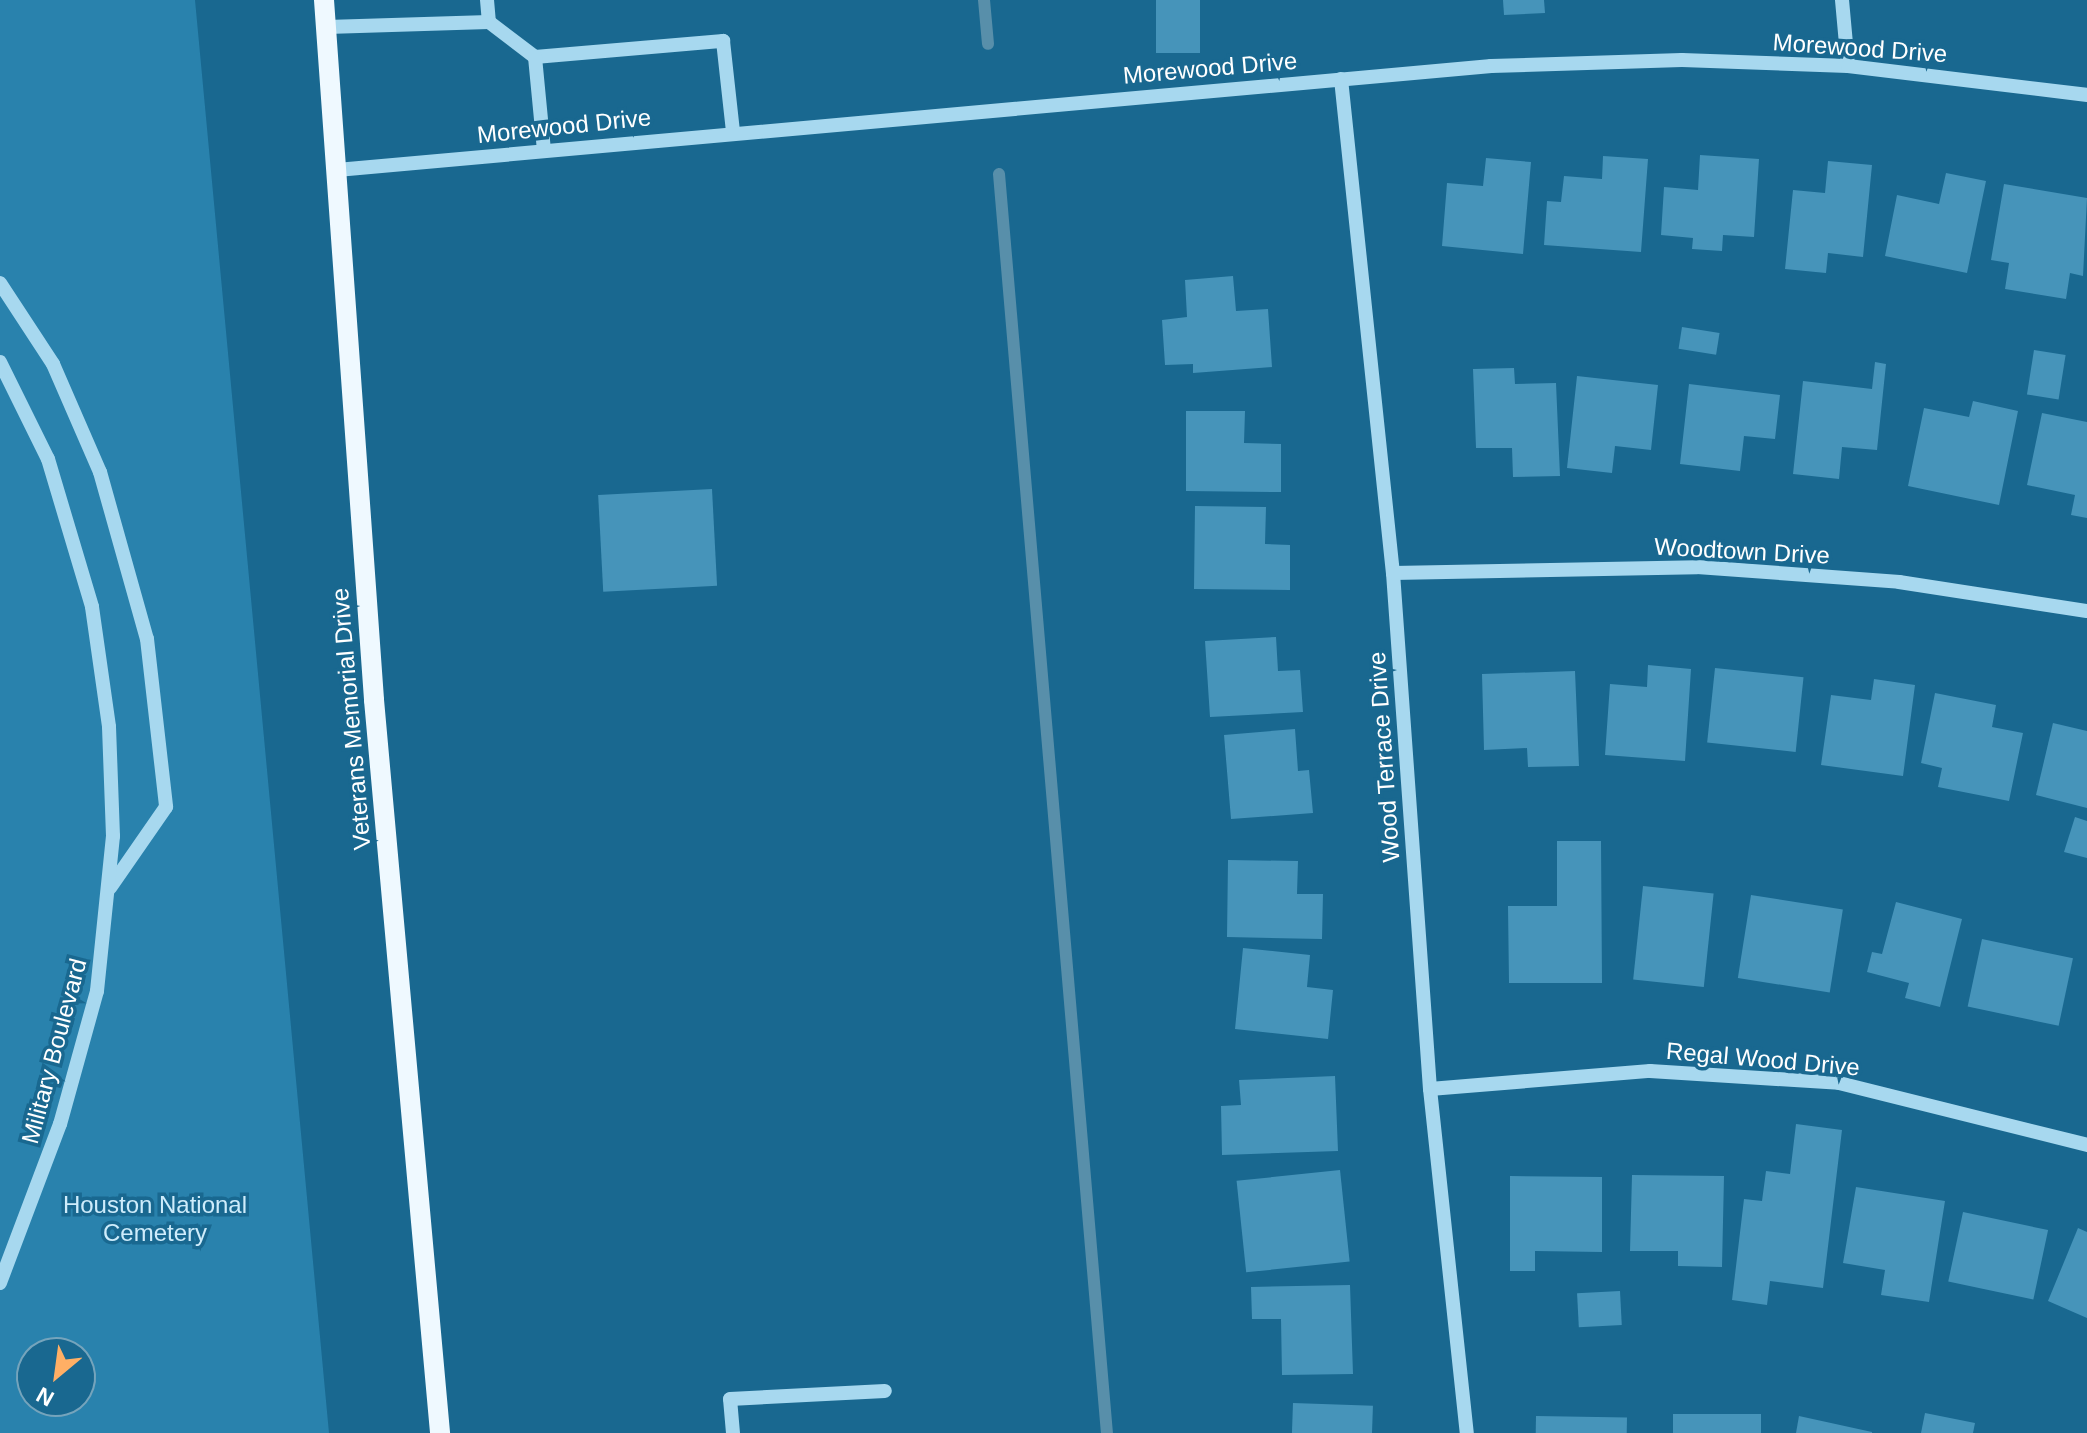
<!DOCTYPE html>
<style>
body{margin:0}
#map{position:relative;width:2087px;height:1433px;overflow:hidden;background:#196890;font-family:Helvetica,sans-serif}
div>[style]{position:absolute}
.green>*{inset:0;background:#2982ad}
.stream>*{height:12px;margin:-6px;padding:0 6px;transform-origin:6px;border-radius:6px;background:#588faa}
.building>*{inset:0;background:#4694ba;transform-origin:0 0}
.minor>*{height:14px;margin:-7px;padding:0 7px;transform-origin:7px;border-radius:7px;background:#a7d8ef}
.major>*{height:20px;margin:-10px;padding:0 10px;transform-origin:10px;border-radius:10px;background:#eff9ff}
span{translate:-50% -50%;white-space:nowrap;text-align:center;line-height:1.15;-webkit-text-stroke:7px #196890;paint-order:stroke}
.street-label{font-size:24px;color:#fff}
.park-label{font-size:24px;color:#ceecfb}
.north{position:absolute;left:16px;top:1337px;width:80px;height:80px;box-sizing:border-box;background:#196890;border:2px solid #75a4bc;border-radius:50%;rotate:209deg;font-size:22px;font-weight:700;line-height:32px;text-align:center;color:#fff}
.north::after{content:'';display:block;margin:auto;width:28px;height:36px;background:#ffaf65;clip-path:polygon(50% 0,100% 100%,50% 72%,0 100%)}
</style>
<div id="map">
<div class="green">
<div style="clip-path:polygon(evenodd,0 0,195px 0,329px 1433px,0 1433px,0 0,32px 1353px,80px 1353px,80px 1401px,32px 1401px,32px 1353px)"></div>
</div>
<div class="stream">
<div style="left:984px;top:0;width:44px;rotate:84.8deg"></div>
<div style="left:999px;top:174px;width:1264px;rotate:85.1deg"></div>
</div>
<div class="building">
<div style="left:1156px;top:0;width:44px;height:53px"></div>
<div style="clip-path:polygon(1503px 0,1544px 0,1545px 13px,1504px 15px)"></div>
<div style="clip-path:polygon(1700px 155px,1759px 159px,1754px 237px,1723px 235px,1722px 251px,1692px 249px,1693px 238px,1661px 235px,1664px 187px,1698px 190px)"></div>
<div style="clip-path:polygon(1603px 156px,1648px 159px,1641px 252px,1544px 245px,1547px 201px,1561px 202px,1564px 176px,1602px 179px)"></div>
<div style="clip-path:polygon(1486px 158px,1531px 162px,1523px 254px,1442px 246px,1447px 183px,1483px 186px)"></div>
<div style="clip-path:polygon(1828px 161px,1872px 165px,1863px 257px,1828px 253px,1826px 273px,1785px 269px,1793px 190px,1825px 193px)"></div>
<div style="clip-path:polygon(1946px 173px,1986px 181px,1967px 273px,1885px 256px,1897px 195px,1939px 204px)"></div>
<div style="clip-path:polygon(2004px 184px,2087px 198px,2083px 276px,2070px 273px,2066px 299px,2005px 289px,2009px 263px,1991px 260px)"></div>
<div style="clip-path:polygon(1233px 276px,1236px 311px,1268px 309px,1272px 367px,1193px 373px,1193px 364px,1165px 365px,1162px 320px,1187px 317px,1185px 280px)"></div>
<div style="left:1682px;top:327px;width:38px;height:22px;rotate:9deg"></div>
<div style="left:2034px;top:350px;width:32px;height:45px;rotate:9deg"></div>
<div style="clip-path:polygon(1875px 362px,1886px 364px,1877px 450px,1842px 447px,1839px 479px,1793px 474px,1803px 381px,1872px 389px)"></div>
<div style="clip-path:polygon(1514px 368px,1515px 384px,1556px 383px,1560px 476px,1513px 477px,1512px 448px,1476px 448px,1473px 369px)"></div>
<div style="clip-path:polygon(1577px 376px,1658px 385px,1651px 450px,1615px 446px,1612px 473px,1567px 468px)"></div>
<div style="clip-path:polygon(1689px 384px,1780px 395px,1775px 439px,1744px 436px,1740px 471px,1680px 464px)"></div>
<div style="clip-path:polygon(1973px 401px,2018px 411px,1999px 505px,1908px 486px,1924px 408px,1969px 417px)"></div>
<div style="clip-path:polygon(1186px 411px,1245px 411px,1244px 443px,1281px 444px,1281px 492px,1186px 491px)"></div>
<div style="clip-path:polygon(2042px 413px,2087px 422px,2087px 518px,2071px 515px,2075px 495px,2027px 485px)"></div>
<div style="left:712px;top:489px;width:97px;height:114px;rotate:87deg"></div>
<div style="clip-path:polygon(1195px 506px,1266px 507px,1265px 544px,1290px 545px,1290px 590px,1194px 589px)"></div>
<div style="clip-path:polygon(1276px 637px,1278px 671px,1300px 670px,1303px 712px,1210px 717px,1205px 641px)"></div>
<div style="clip-path:polygon(1648px 665px,1691px 669px,1685px 761px,1605px 755px,1610px 684px,1647px 687px)"></div>
<div style="left:1715px;top:668px;width:89px;height:75px;rotate:6deg"></div>
<div style="clip-path:polygon(1575px 671px,1579px 766px,1528px 767px,1527px 748px,1484px 750px,1482px 674px)"></div>
<div style="clip-path:polygon(1874px 679px,1915px 685px,1903px 776px,1821px 765px,1831px 695px,1871px 700px)"></div>
<div style="clip-path:polygon(1935px 693px,1996px 705px,1992px 727px,2023px 733px,2009px 801px,1938px 787px,1942px 768px,1921px 763px)"></div>
<div style="clip-path:polygon(2053px 723px,2087px 731px,2087px 808px,2036px 795px)"></div>
<div style="clip-path:polygon(1295px 729px,1298px 771px,1309px 770px,1313px 813px,1231px 819px,1224px 735px)"></div>
<div style="clip-path:polygon(2075px 817px,2087px 821px,2087px 858px,2064px 852px)"></div>
<div style="clip-path:polygon(1557px 841px,1601px 841px,1602px 983px,1509px 983px,1508px 906px,1557px 906px)"></div>
<div style="clip-path:polygon(1228px 860px,1298px 861px,1297px 894px,1323px 894px,1322px 939px,1227px 937px)"></div>
<div style="left:1643px;top:886px;width:71px;height:94px;rotate:6deg"></div>
<div style="left:1751px;top:895px;width:93px;height:84px;rotate:9deg"></div>
<div style="clip-path:polygon(1896px 902px,1962px 919px,1940px 1007px,1905px 998px,1909px 983px,1867px 972px,1872px 952px,1882px 954px)"></div>
<div style="left:1982px;top:939px;width:93px;height:69px;rotate:12deg"></div>
<div style="clip-path:polygon(1243px 948px,1310px 955px,1307px 987px,1333px 990px,1328px 1039px,1235px 1029px)"></div>
<div style="clip-path:polygon(1335px 1076px,1338px 1151px,1222px 1155px,1221px 1106px,1241px 1105px,1239px 1080px)"></div>
<div style="clip-path:polygon(1796px 1124px,1842px 1130px,1823px 1288px,1770px 1281px,1767px 1305px,1732px 1300px,1744px 1199px,1762px 1201px,1766px 1171px,1790px 1174px)"></div>
<div style="left:1340px;top:1170px;width:92px;height:104px;rotate:84deg"></div>
<div style="clip-path:polygon(1632px 1175px,1724px 1176px,1722px 1267px,1678px 1266px,1678px 1251px,1630px 1251px)"></div>
<div style="clip-path:polygon(1510px 1176px,1602px 1177px,1602px 1252px,1535px 1251px,1535px 1271px,1510px 1271px)"></div>
<div style="clip-path:polygon(1856px 1187px,1945px 1201px,1929px 1302px,1881px 1295px,1885px 1270px,1843px 1263px)"></div>
<div style="left:1963px;top:1212px;width:87px;height:71px;rotate:12deg"></div>
<div style="clip-path:polygon(2078px 1228px,2087px 1232px,2087px 1318px,2048px 1301px)"></div>
<div style="clip-path:polygon(1350px 1285px,1353px 1374px,1282px 1375px,1281px 1319px,1252px 1319px,1251px 1287px)"></div>
<div style="left:1620px;top:1291px;width:34px;height:43px;rotate:87deg"></div>
<div style="left:1293px;top:1403px;width:80px;height:30px;rotate:2deg"></div>
<div style="clip-path:polygon(1925px 1413px,1975px 1423px,1973px 1433px,1921px 1433px)"></div>
<div style="left:1673px;top:1414px;width:88px;height:19px"></div>
<div style="left:1536px;top:1416px;width:91px;height:17px;rotate:1deg"></div>
<div style="clip-path:polygon(1799px 1416px,1872px 1432px,1872px 1433px,1796px 1433px)"></div>
</div>
<div class="minor">
<div style="left:487px;top:0;width:22px;rotate:85deg"></div>
<div style="left:1842px;top:0;width:66px;rotate:84.8deg"></div>
<div style="left:327px;top:27px;width:162px;rotate:-1.8deg"></div>
<div style="left:489px;top:22px;width:58px;rotate:37.3deg"></div>
<div style="left:535px;top:57px;width:189px;rotate:-4.9deg"></div>
<div style="left:723px;top:41px;width:91px;rotate:83.7deg"></div>
<div style="left:535px;top:57px;width:93px;rotate:84.5deg"></div>
<div style="left:1341px;top:79px;width:497px;rotate:84deg"></div>
<div style="left:1393px;top:573px;width:517px;rotate:85.9deg"></div>
<div style="left:1430px;top:1089px;width:346px;rotate:83.9deg"></div>
<div style="left:337px;top:170px;width:1159px;rotate:-5.15deg"></div>
<div style="left:1491px;top:66px;width:191px;rotate:-1.8deg"></div>
<div style="left:1682px;top:60px;width:166px;rotate:2.1deg"></div>
<div style="left:1848px;top:66px;width:241px;rotate:6.9deg"></div>
<div style="left:0;top:283px;width:97px;rotate:56.8deg"></div>
<div style="left:53px;top:364px;width:118px;rotate:66.5deg"></div>
<div style="left:100px;top:472px;width:173px;rotate:74.3deg"></div>
<div style="left:147px;top:639px;width:169px;rotate:83.5deg"></div>
<div style="left:166px;top:807px;width:98px;rotate:124.7deg"></div>
<div style="left:0;top:362px;width:108px;rotate:63.7deg"></div>
<div style="left:48px;top:459px;width:154px;rotate:73.4deg"></div>
<div style="left:92px;top:607px;width:121px;rotate:81.9deg"></div>
<div style="left:109px;top:727px;width:109px;rotate:87.9deg"></div>
<div style="left:113px;top:836px;width:156px;rotate:95.9deg"></div>
<div style="left:97px;top:991px;width:138px;rotate:105.5deg"></div>
<div style="left:60px;top:1124px;width:170px;rotate:110.7deg"></div>
<div style="left:1393px;top:573px;width:304px;rotate:-1.1deg"></div>
<div style="left:1697px;top:567px;width:203px;rotate:4.2deg"></div>
<div style="left:1899px;top:582px;width:190px;rotate:8.8deg"></div>
<div style="left:1430px;top:1089px;width:221px;rotate:-4.7deg"></div>
<div style="left:1650px;top:1071px;width:189px;rotate:3.6deg"></div>
<div style="left:1839px;top:1083px;width:256px;rotate:14deg"></div>
<div style="left:733px;top:1433px;width:34px;rotate:-95deg"></div>
<div style="left:730px;top:1399px;width:155px;rotate:-3deg"></div>
</div>
<div class="major">
<div style="left:324px;top:0;width:702px;rotate:85.91deg"></div>
<div style="left:374px;top:700px;width:736px;rotate:84.85deg"></div>
</div>
<div class="street-label">
<span style="left:1860px;top:48px;rotate:4deg">Morewood Drive</span>
<span style="left:1210px;top:68px;rotate:-5deg">Morewood Drive</span>
<span style="left:564px;top:126px;rotate:-6deg">Morewood Drive</span>
<span style="left:1742px;top:551px;rotate:3deg">Woodtown Drive</span>
<span style="left:351px;top:719px;rotate:-95deg">Veterans Memorial Drive</span>
<span style="left:1384px;top:757px;rotate:-94deg">Wood Terrace Drive</span>
<span style="left:54px;top:1051px;rotate:-75deg">Military Boulevard</span>
<span style="left:1763px;top:1059px;rotate:5deg">Regal Wood Drive</span>
</div>
<div class="park-label">
<span style="left:155px;top:1219px">Houston National<br>Cemetery</span>
</div>
<div class="north">N</div>
</div>
